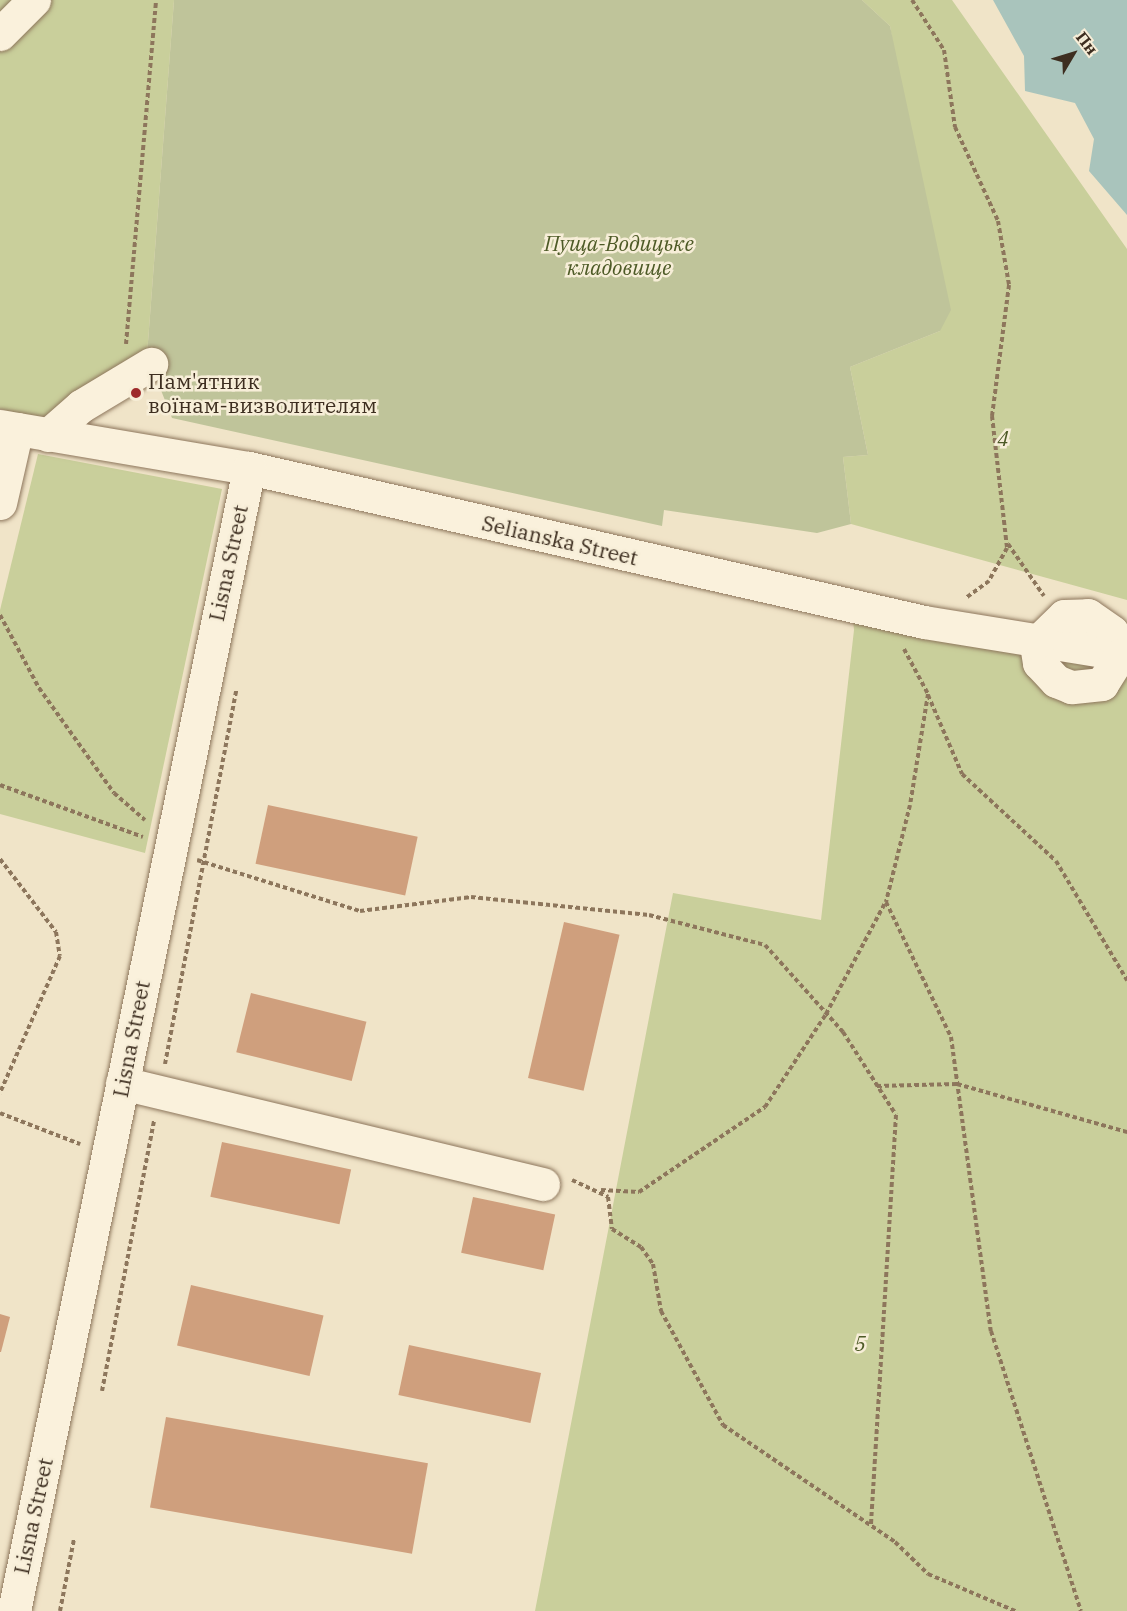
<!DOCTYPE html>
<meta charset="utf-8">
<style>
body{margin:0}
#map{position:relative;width:1127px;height:1611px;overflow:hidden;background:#f0e4c8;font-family:"IBM Plex Serif",serif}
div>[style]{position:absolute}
.green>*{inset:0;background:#c9cf9b}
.cemetery>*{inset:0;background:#bfc49a}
.water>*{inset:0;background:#a9c4bc}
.building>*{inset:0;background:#cf9f7d;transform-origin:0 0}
.path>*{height:4px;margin-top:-2px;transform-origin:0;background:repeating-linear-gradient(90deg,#8d765c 0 4.5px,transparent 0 7.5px)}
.roads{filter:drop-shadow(0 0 2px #8d765c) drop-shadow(0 0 2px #8d765c)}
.minor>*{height:33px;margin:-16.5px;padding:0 16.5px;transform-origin:16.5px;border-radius:16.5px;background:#faf1dc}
.dots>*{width:16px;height:16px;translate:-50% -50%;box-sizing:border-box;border:3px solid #f7eed8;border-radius:50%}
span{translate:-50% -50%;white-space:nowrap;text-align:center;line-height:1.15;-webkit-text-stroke:5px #f7eed8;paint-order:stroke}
.park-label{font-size:21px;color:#4d5a26;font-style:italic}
.poi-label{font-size:21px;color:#3d2e20}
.left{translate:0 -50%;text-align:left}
.street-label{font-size:21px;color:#3d2e20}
.north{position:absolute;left:1043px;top:24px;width:60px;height:60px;-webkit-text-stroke:4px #f7eed8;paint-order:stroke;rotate:52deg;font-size:16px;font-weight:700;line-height:24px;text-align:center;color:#3d2e20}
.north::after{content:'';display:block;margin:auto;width:21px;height:27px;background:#3d2e20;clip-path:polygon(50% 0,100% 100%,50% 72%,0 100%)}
</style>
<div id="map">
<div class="green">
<div style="clip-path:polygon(0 0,174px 0,147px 355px,40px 419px,0 409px)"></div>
<div style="clip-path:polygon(862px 0,952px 0,1127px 249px,1127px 600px,851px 524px,843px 457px,868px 455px,850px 367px,940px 331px,890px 26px)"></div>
<div style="clip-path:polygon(38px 454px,222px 489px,145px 853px,0 814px,0 610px)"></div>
<div style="clip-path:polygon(852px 607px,1127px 674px,1127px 1611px,535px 1611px,673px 893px,821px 920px,854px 630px)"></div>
</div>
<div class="cemetery">
<div style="clip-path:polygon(174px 0,862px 0,890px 26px,951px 310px,940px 331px,850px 367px,868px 455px,843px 457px,851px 524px,817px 533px,664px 510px,662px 526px,172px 418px,147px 355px)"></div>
</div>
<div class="water">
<div style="clip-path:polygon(993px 0,1127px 0,1127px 215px,1089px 171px,1094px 139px,1075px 103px,1025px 91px,1024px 56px)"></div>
</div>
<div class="building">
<div style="left:268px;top:805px;width:153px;height:60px;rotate:12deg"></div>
<div style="left:564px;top:922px;width:57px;height:160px;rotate:13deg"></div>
<div style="left:251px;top:993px;width:119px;height:61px;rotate:14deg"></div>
<div style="left:222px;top:1142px;width:132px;height:56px;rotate:12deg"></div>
<div style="left:473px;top:1197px;width:84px;height:57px;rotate:12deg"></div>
<div style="left:191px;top:1285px;width:136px;height:62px;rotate:13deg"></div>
<div style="clip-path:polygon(0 1314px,10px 1317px,1px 1352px,0 1352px)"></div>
<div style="left:409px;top:1345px;width:135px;height:51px;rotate:12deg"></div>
<div style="left:166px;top:1417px;width:266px;height:92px;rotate:10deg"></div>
</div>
<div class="path">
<div style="left:912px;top:0;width:59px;rotate:57.4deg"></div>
<div style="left:944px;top:50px;width:78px;rotate:81.9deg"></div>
<div style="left:955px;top:127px;width:103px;rotate:65.4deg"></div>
<div style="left:998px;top:221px;width:65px;rotate:80.2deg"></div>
<div style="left:1009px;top:285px;width:132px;rotate:97.4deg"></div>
<div style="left:992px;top:416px;width:133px;rotate:83.5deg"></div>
<div style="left:1007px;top:548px;width:38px;rotate:119deg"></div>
<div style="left:989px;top:581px;width:29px;rotate:144deg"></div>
<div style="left:126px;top:344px;width:345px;rotate:-85deg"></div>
<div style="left:1008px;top:544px;width:63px;rotate:55.3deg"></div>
<div style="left:0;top:615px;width:83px;rotate:61.9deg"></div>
<div style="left:39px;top:688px;width:129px;rotate:54.5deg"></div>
<div style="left:114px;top:793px;width:41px;rotate:41.1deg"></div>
<div style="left:904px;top:649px;width:51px;rotate:61.9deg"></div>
<div style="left:928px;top:694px;width:112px;rotate:99.2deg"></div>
<div style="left:910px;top:805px;width:100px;rotate:103.9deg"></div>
<div style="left:886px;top:902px;width:150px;rotate:64.3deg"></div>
<div style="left:951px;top:1037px;width:297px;rotate:82.3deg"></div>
<div style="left:991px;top:1331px;width:294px;rotate:72.2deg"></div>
<div style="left:928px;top:695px;width:86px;rotate:66.7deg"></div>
<div style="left:962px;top:774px;width:128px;rotate:42.8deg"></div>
<div style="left:1056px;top:861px;width:139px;rotate:59.2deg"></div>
<div style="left:0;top:785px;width:152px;rotate:20deg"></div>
<div style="left:0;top:859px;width:92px;rotate:52.5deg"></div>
<div style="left:56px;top:932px;width:24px;rotate:81deg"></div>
<div style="left:60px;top:956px;width:150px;rotate:113.7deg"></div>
<div style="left:197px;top:860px;width:171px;rotate:17.4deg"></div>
<div style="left:360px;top:911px;width:112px;rotate:-7.2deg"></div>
<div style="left:471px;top:897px;width:179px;rotate:5.8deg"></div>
<div style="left:649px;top:915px;width:120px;rotate:14.5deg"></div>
<div style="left:765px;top:945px;width:117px;rotate:48.1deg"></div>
<div style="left:843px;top:1032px;width:98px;rotate:57.4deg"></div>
<div style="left:896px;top:1115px;width:412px;rotate:93.5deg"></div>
<div style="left:165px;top:1064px;width:380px;rotate:-79.2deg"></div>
<div style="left:877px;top:1086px;width:80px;rotate:-1.4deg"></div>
<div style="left:957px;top:1084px;width:177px;rotate:15.8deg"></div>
<div style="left:0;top:1113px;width:86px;rotate:21.2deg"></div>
<div style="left:572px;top:1180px;width:40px;rotate:25deg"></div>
<div style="left:608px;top:1197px;width:32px;rotate:83deg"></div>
<div style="left:612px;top:1229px;width:34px;rotate:32deg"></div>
<div style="left:641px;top:1247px;width:21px;rotate:55deg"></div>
<div style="left:653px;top:1264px;width:48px;rotate:80.3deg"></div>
<div style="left:661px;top:1311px;width:130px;rotate:61.5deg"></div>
<div style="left:723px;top:1425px;width:208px;rotate:34.2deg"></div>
<div style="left:895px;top:1542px;width:46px;rotate:44.1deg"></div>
<div style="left:928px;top:1574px;width:95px;rotate:23deg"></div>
<div style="left:601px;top:1190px;width:38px;rotate:3deg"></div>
<div style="left:639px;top:1192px;width:152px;rotate:-34deg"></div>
<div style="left:765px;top:1107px;width:111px;rotate:-56.7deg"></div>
<div style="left:826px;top:1014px;width:126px;rotate:-62deg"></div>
<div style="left:102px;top:1391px;width:275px;rotate:-79.1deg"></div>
<div style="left:60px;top:1611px;width:73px;rotate:-79deg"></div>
</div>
<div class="roads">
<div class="minor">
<div style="left:0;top:34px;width:48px;rotate:-45deg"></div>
<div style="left:0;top:426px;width:253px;rotate:9.6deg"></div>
<div style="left:249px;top:468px;width:692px;rotate:12.85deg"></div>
<div style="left:924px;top:622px;width:206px;rotate:9.2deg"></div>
<div style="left:48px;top:435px;width:44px;rotate:-41.3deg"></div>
<div style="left:81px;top:406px;width:82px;rotate:-31deg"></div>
<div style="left:0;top:503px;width:76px;rotate:-77.1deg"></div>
<div style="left:1088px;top:615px;width:29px;rotate:35deg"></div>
<div style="left:1112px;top:632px;width:24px;rotate:71deg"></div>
<div style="left:1120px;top:655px;width:34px;rotate:122deg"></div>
<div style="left:1102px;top:684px;width:31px;rotate:174deg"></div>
<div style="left:1071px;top:687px;width:16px;rotate:-158deg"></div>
<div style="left:1056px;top:681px;width:25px;rotate:-133deg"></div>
<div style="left:1039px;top:663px;width:20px;rotate:-99deg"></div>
<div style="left:1036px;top:643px;width:39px;rotate:-44deg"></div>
<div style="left:1064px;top:616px;width:24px;rotate:-2deg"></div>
<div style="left:122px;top:1083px;width:433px;rotate:13.5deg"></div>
<div style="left:14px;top:1611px;width:1167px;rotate:-78.38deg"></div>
</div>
</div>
<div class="dots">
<div style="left:136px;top:393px;background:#9e2a2b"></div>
</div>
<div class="park-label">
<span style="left:619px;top:255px">Пуща-Водицьке<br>кладовище</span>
<span style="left:1003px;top:438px">4</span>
<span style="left:860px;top:1343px">5</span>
</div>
<div class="poi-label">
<span class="left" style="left:148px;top:393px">Пам'ятник<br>воїнам-визволителям</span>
</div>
<div class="street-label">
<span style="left:560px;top:540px;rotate:13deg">Selianska Street</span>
<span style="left:228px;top:563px;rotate:-78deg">Lisna Street</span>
<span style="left:131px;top:1039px;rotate:-79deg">Lisna Street</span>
<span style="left:33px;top:1516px;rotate:-78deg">Lisna Street</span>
</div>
<div class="north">Пн</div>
</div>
